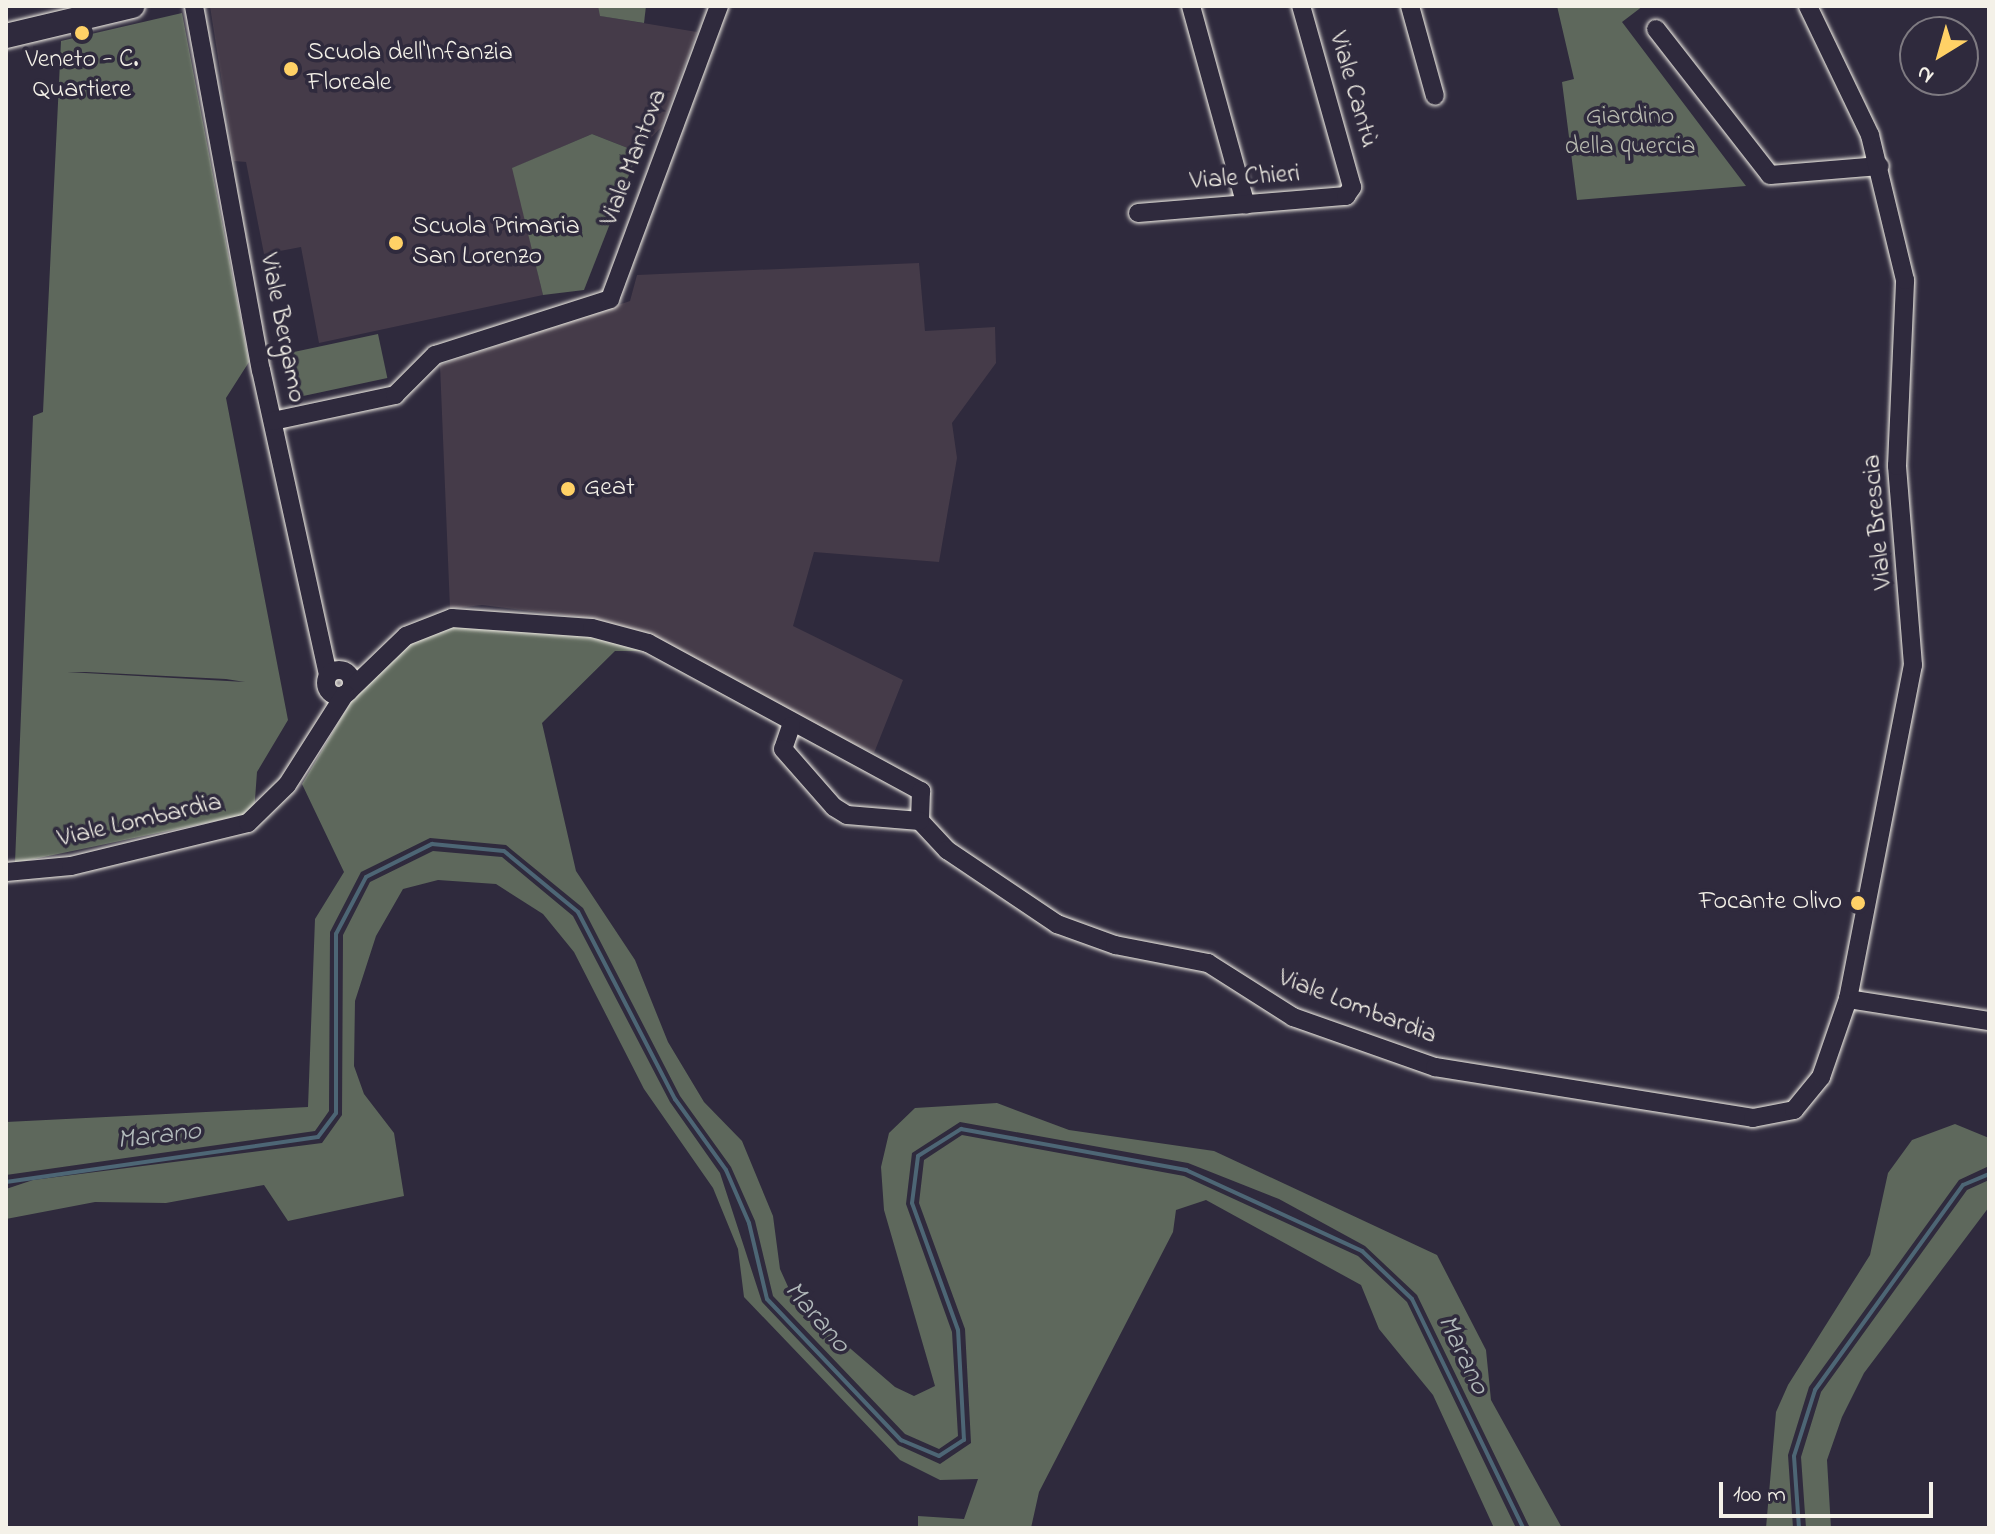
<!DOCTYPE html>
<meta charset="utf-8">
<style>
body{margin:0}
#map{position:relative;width:1995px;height:1534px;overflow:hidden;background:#2f2a3d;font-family:"Indie Flower",sans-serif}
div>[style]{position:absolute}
.built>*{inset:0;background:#453b49}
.green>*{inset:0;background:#5e685c;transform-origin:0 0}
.stream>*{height:4px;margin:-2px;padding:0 2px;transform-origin:2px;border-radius:2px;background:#4d6675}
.roads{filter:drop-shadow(0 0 2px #f4f1e8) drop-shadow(0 0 2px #f4f1e8)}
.minor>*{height:18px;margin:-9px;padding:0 9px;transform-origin:9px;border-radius:9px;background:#2f2a3d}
.minor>.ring{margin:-9px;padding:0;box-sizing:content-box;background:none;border:18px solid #2f2a3d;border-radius:50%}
.secondary>*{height:24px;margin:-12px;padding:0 12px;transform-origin:12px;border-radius:12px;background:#2f2a3d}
.dots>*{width:22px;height:22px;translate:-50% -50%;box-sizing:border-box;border:4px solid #2f2a3d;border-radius:50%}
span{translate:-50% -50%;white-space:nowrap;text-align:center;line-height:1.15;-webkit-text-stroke:7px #2f2a3d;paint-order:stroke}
.poi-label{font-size:26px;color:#f4f1e8}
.left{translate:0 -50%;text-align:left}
.right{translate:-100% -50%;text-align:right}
.street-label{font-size:26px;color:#f4f1e8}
.park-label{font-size:26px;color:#b8bab0}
.water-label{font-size:28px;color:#b1b9ba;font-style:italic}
.frame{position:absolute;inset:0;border:8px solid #f4f1e8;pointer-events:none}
.north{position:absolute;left:1899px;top:16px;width:80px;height:80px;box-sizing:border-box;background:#2f2a3d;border:2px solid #7e7a81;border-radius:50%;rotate:217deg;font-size:22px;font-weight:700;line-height:32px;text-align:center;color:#f4f1e8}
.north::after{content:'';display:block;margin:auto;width:28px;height:36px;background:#ffd166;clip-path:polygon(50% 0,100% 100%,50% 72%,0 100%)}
.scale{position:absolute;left:1719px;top:1482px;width:214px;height:36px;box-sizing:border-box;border:4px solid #f4f1e8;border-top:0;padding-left:10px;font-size:24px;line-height:28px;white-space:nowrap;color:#f4f1e8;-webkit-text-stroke:6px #2f2a3d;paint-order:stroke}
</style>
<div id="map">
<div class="built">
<div style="clip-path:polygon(210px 6px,598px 6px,601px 16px,697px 32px,662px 126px,638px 152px,592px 134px,513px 168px,543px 295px,319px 343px,301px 247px,264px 254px,246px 162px,234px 161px)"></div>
<div style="clip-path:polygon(919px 263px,925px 331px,995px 327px,996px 363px,952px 423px,957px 458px,939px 562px,814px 552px,793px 626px,903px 680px,874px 753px,795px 718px,651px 634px,594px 619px,482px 605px,450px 609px,440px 365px,630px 301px,637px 275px)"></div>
</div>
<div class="green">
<div style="clip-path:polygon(598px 6px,646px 6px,644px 23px,600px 16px)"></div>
<div style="clip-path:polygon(1557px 6px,1643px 6px,1622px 22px,1746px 186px,1577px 200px,1562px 82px,1574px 79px)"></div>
<div style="clip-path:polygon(evenodd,182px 13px,249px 362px,226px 398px,288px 720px,257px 772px,254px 813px,15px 863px,33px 416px,43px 412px,61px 41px,182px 13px,86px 672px,226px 679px,245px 682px,67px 672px,86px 672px)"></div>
<div style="clip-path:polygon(592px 134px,638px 152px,584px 290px,543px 295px,512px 168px)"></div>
<div style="left:378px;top:334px;width:45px;height:92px;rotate:78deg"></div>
<div style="clip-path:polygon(452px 626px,590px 636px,645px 651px,615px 651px,542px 723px,576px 871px,635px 960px,668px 1042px,704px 1102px,742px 1141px,773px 1216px,780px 1269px,794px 1300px,895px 1387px,914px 1396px,935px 1386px,884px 1210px,881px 1167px,889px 1133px,915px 1108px,997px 1103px,1069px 1130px,1214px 1151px,1437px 1255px,1486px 1350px,1491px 1400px,1562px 1528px,1530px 1528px,1417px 1295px,1365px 1246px,1279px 1199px,1188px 1163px,960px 1122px,912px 1153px,906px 1204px,952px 1332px,958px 1436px,939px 1449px,905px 1434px,773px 1296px,755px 1221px,731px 1167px,680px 1096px,583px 908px,506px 845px,430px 838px,361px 872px,330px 932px,329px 1111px,315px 1131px,6px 1175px,6px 1122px,308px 1107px,315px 919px,344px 872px,302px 784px,353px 698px,407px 643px)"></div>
<div style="clip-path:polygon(433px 851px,502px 857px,573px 916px,670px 1102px,720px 1173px,762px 1302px,898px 1445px,940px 1464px,971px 1443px,965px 1329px,919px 1203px,924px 1160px,962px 1135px,1184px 1176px,1358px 1256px,1407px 1302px,1516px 1528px,1494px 1528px,1433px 1395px,1379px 1329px,1361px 1285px,1206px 1200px,1176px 1210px,1173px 1232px,1039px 1492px,1031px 1528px,918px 1528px,918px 1516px,964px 1519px,978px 1479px,940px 1480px,900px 1460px,744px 1297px,738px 1249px,713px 1188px,644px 1089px,574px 952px,543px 914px,496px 884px,438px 880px,403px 889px,376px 936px,355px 1001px,354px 1066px,364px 1094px,394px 1133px,404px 1196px,288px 1221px,264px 1185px,166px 1203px,95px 1202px,6px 1219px,6px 1189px,33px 1180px,322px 1143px,342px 1115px,343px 935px,370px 882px)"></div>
<div style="clip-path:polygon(1955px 1124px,1989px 1138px,1989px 1166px,1959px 1180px,1809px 1387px,1788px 1455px,1793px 1528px,1766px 1528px,1776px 1412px,1788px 1385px,1870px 1255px,1888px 1173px,1912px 1140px)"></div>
<div style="clip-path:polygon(1989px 1180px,1989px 1207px,1864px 1373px,1842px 1417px,1827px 1460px,1831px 1528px,1806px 1528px,1801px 1457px,1821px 1392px,1967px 1190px)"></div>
</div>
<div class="stream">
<div style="left:6px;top:1182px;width:315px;rotate:-8.2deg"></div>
<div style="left:318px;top:1137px;width:30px;rotate:-53deg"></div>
<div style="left:336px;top:1113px;width:179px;rotate:-90deg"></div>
<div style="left:336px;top:934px;width:64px;rotate:-62.2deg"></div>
<div style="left:366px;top:877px;width:74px;rotate:-26.6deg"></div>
<div style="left:432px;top:844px;width:72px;rotate:5.6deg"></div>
<div style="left:504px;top:851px;width:96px;rotate:39.5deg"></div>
<div style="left:578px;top:912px;width:211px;rotate:62.6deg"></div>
<div style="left:675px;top:1099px;width:87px;rotate:54.3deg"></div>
<div style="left:726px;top:1170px;width:58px;rotate:66.5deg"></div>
<div style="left:749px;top:1223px;width:78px;rotate:76.7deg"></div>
<div style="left:767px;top:1299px;width:195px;rotate:46.5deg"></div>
<div style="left:901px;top:1440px;width:41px;rotate:22.8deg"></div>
<div style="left:939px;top:1456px;width:30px;rotate:-33deg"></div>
<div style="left:964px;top:1440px;width:110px;rotate:-93.1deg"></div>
<div style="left:958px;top:1330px;width:135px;rotate:-109.9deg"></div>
<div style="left:912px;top:1203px;width:47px;rotate:-82.7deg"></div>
<div style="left:918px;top:1156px;width:51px;rotate:-32.1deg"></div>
<div style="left:961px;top:1129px;width:229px;rotate:10.3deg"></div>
<div style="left:1186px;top:1170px;width:194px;rotate:24.7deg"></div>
<div style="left:1362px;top:1251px;width:69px;rotate:43.8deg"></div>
<div style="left:1412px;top:1299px;width:254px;rotate:64.1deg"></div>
<div style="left:1799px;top:1528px;width:72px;rotate:-94deg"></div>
<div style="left:1794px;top:1456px;width:69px;rotate:-72.3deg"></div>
<div style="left:1815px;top:1390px;width:253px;rotate:-54.2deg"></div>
<div style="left:1963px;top:1185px;width:28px;rotate:-23deg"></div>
</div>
<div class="roads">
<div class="minor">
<div style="left:194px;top:6px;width:370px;rotate:79.6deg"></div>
<div style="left:261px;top:370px;width:312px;rotate:77.6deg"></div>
<div style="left:1191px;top:6px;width:206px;rotate:74.6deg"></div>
<div style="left:1410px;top:6px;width:93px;rotate:74.5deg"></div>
<div style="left:1656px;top:29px;width:185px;rotate:52deg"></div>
<div style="left:1770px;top:175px;width:110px;rotate:-4.7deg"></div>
<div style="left:1138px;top:213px;width:209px;rotate:-4.7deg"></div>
<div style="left:1346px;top:196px;width:11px;rotate:-56deg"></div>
<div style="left:1352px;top:187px;width:188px;rotate:-105.7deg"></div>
<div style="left:273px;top:421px;width:125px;rotate:-12deg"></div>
<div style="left:395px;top:395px;width:57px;rotate:-45deg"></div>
<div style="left:435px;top:355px;width:184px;rotate:-17.7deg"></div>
<div style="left:610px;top:299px;width:313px;rotate:-69.6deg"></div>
<div class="ring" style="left:326px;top:670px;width:8px;height:8px"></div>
<div style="left:349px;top:691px;width:79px;rotate:-44deg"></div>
<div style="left:406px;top:636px;width:49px;rotate:-21.4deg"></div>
<div style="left:452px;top:618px;width:140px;rotate:4.1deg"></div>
<div style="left:592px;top:628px;width:58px;rotate:15deg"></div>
<div style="left:648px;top:643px;width:311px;rotate:28.5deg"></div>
<div style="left:921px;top:791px;width:30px;rotate:92deg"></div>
<div style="left:920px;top:821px;width:40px;rotate:47deg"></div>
<div style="left:947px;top:850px;width:133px;rotate:33.9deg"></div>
<div style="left:1057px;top:924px;width:62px;rotate:19.9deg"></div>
<div style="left:1115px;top:945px;width:95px;rotate:11deg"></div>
<div style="left:1208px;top:963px;width:101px;rotate:32.4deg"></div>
<div style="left:1293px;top:1017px;width:151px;rotate:19.4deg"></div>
<div style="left:1435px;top:1067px;width:322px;rotate:9.1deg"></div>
<div style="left:1753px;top:1118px;width:42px;rotate:-11deg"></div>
<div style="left:1794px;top:1110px;width:43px;rotate:-50.7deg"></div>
<div style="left:1821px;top:1077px;width:83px;rotate:-70.9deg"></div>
<div style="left:1848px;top:999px;width:340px;rotate:-79deg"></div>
<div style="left:1913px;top:665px;width:200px;rotate:-94.6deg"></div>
<div style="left:1897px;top:466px;width:186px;rotate:-87.5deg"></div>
<div style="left:1905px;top:280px;width:149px;rotate:-103.6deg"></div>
<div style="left:1870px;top:135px;width:143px;rotate:-115.7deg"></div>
<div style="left:791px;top:726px;width:24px;rotate:109deg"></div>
<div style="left:783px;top:749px;width:77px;rotate:48.7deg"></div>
<div style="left:834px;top:807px;width:15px;rotate:32deg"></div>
<div style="left:847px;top:815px;width:73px;rotate:4.7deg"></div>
<div style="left:6px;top:872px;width:65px;rotate:-5.3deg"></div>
<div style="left:71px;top:866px;width:182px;rotate:-13.7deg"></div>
<div style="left:248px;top:823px;width:54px;rotate:-44.3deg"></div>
<div style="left:287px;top:785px;width:108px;rotate:-57.5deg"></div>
<div style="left:1848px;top:999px;width:143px;rotate:8.9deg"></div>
</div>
<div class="secondary">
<div style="left:6px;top:36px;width:130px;rotate:-13.4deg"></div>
</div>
</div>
<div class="dots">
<div style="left:82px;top:33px;background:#ffd166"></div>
<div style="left:291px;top:69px;background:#ffd166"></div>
<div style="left:396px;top:243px;background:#ffd166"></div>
<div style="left:568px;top:489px;background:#ffd166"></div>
<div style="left:1858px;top:903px;background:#ffd166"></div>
</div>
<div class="poi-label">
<span class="left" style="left:307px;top:69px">Scuola dell'Infanzia<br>Floreale</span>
<span style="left:82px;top:76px">Veneto - C.<br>Quartiere</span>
<span class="left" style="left:412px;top:243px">Scuola Primaria<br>San Lorenzo</span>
<span class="left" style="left:584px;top:489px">Geat</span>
<span class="right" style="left:1842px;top:903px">Focante Olivo</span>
</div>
<div class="street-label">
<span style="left:1352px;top:90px;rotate:74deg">Viale Cantù</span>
<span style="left:635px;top:158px;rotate:-69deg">Viale Mantova</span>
<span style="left:1245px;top:179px;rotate:-4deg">Viale Chieri</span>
<span style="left:281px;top:328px;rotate:79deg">Viale Bergamo</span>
<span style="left:1879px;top:522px;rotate:-95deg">Viale Brescia</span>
<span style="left:140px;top:822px;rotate:-13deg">Viale Lombardia</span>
<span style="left:1357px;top:1008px;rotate:21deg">Viale Lombardia</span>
</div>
<div class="park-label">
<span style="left:1630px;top:133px">Giardino<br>della quercia</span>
</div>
<div class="water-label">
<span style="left:159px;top:1137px;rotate:-7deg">Marano</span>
<span style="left:816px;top:1318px;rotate:49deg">Marano</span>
<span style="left:1462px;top:1355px;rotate:64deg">Marano</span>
</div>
<div class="frame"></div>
<div class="north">N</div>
<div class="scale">100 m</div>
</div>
